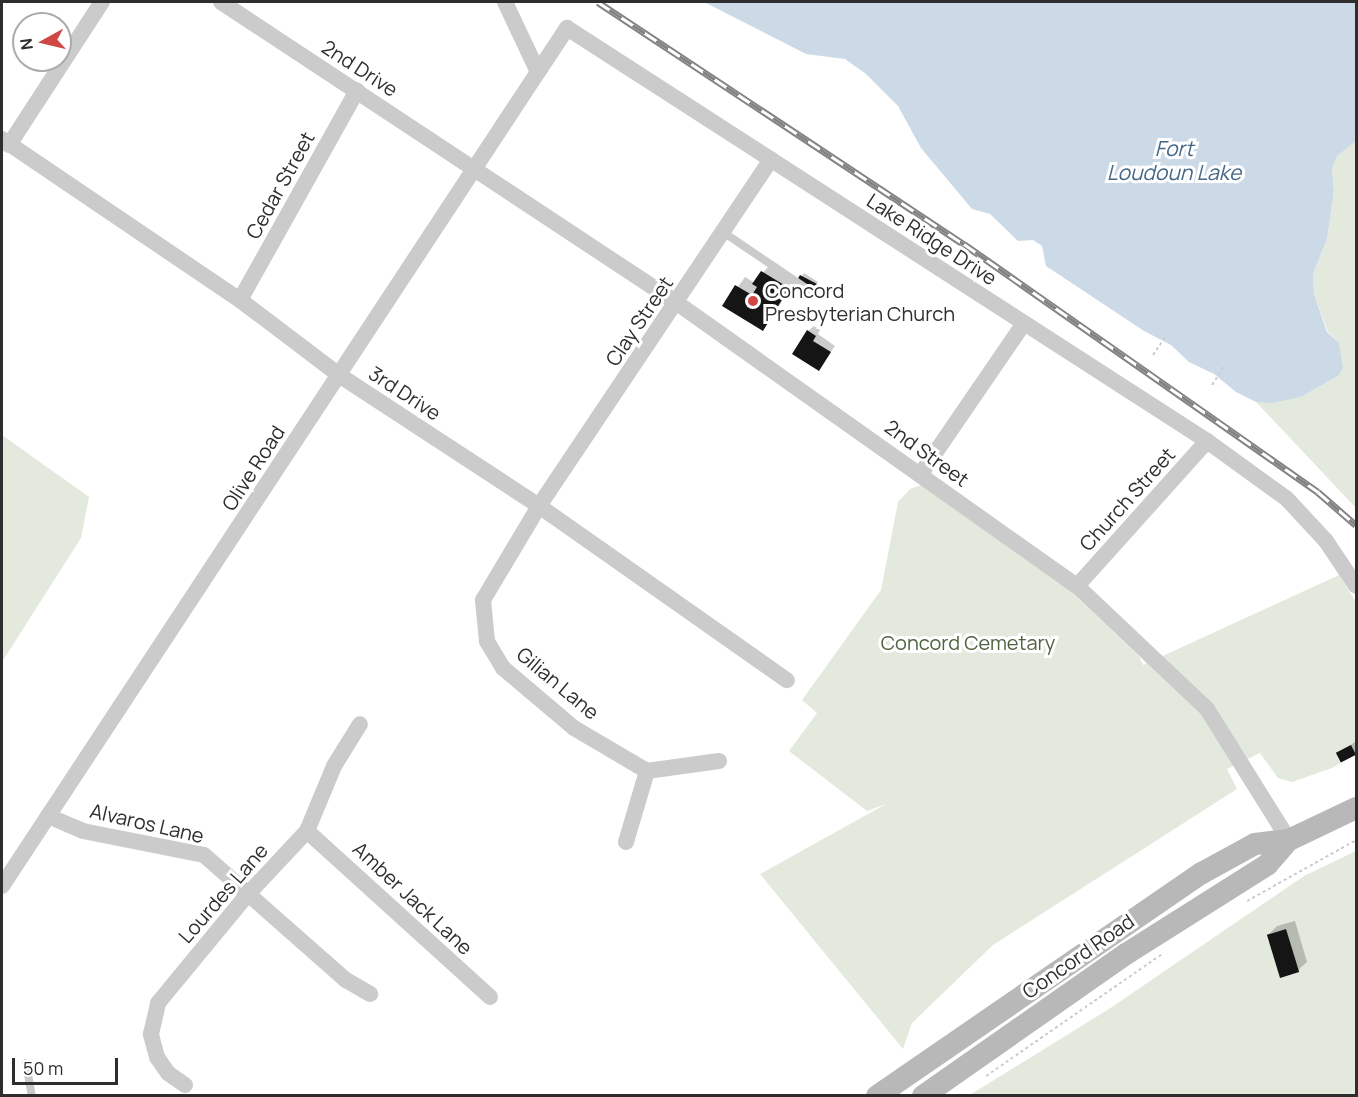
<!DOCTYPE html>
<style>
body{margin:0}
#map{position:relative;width:1358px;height:1097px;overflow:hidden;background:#fff;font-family:Manrope,sans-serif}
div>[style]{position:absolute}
.green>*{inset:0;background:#e3eadd}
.water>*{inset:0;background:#ccdae7}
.shadow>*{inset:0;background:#0003}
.building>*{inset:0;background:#151515;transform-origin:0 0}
.path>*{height:2px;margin-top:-1px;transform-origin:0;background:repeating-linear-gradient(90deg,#cbcbcb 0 3px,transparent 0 6px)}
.lane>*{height:8px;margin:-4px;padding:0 4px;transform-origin:4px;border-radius:4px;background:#cbcbcb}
.street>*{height:16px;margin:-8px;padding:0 8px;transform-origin:8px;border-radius:8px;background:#cbcbcb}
.secondary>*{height:22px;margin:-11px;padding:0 11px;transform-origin:11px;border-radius:11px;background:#b8b8b8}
.rail>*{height:7px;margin-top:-3.5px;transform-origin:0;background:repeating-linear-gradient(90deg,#fff 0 14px,#838383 0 28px);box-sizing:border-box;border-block:2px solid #838383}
.dots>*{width:16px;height:16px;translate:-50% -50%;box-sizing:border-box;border:3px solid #fff;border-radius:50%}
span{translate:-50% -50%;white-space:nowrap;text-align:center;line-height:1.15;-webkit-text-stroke:6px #fff;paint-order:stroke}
.street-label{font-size:20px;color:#2e2e2e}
.poi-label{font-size:20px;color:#2e2e2e}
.left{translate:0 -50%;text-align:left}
.park-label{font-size:20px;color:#4e6441}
.water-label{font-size:21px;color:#466786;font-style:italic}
.frame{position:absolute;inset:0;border:3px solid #2e2e2e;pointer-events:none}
.north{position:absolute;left:12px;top:12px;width:60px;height:60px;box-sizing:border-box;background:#fff;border:2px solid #ababab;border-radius:50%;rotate:262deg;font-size:16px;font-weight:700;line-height:24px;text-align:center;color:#2e2e2e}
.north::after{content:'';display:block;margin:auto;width:21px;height:27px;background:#d04745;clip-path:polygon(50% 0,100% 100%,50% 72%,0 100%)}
.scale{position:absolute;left:12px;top:1058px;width:106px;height:27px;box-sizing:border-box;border:3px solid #2e2e2e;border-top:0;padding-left:8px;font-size:18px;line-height:21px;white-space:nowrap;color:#2e2e2e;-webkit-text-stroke:4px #fff;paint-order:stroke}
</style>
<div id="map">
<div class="green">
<div style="clip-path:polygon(1356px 141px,1356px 508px,1256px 402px,1301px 397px,1338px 376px,1339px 343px,1328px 332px,1314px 294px,1313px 274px,1327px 239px,1334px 191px,1332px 169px,1336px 156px)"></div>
<div style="clip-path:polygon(2px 435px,89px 497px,81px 538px,2px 662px)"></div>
<div style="clip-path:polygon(924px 484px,1067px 588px,1139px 656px,1143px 665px,1339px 575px,1356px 602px,1356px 754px,1332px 768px,1292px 782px,1278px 778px,1260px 753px,1227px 769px,1237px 789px,993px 945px,912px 1023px,903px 1049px,760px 874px,886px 804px,867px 811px,789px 751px,817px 713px,802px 700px,881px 590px,898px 502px,910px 489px)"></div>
<div style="clip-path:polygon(1356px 851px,1356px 1095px,968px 1096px,1109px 1009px,1304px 876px)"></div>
</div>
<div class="water">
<div style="clip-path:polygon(704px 2px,1356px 2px,1356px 141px,1337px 156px,1332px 169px,1334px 191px,1327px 239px,1313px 274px,1314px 294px,1327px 332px,1339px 343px,1343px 368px,1338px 376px,1301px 397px,1272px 403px,1256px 402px,1236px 392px,1214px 374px,1189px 362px,1171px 345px,1144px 331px,1046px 266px,1042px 246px,1033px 240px,1018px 241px,990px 214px,972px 209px,921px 148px,898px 106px,866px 74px,845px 59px,806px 54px)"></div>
</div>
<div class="shadow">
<div style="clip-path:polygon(771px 263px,797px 279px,763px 330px,724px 306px,745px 277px,755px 283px)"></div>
<div style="clip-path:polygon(804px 273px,818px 282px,815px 286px,799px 280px)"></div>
<div style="clip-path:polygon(814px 326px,820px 330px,818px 334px,835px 346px,819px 369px,808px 331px)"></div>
<div style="clip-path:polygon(1356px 741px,1355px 754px,1340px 751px,1352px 744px)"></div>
<div style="clip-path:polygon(1295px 921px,1307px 962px,1298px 970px,1268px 935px,1277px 926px)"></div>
</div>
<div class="building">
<div style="clip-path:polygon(761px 271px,789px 288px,763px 331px,722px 306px,735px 285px,752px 295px,757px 287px,752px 284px)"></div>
<div style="clip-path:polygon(800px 275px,817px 284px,813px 290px,797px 280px)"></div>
<div style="clip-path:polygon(807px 330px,816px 336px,813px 341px,831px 352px,819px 371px,792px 354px)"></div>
<div style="left:1351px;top:745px;width:11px;height:17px;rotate:63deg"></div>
<div style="left:1286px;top:929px;width:45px;height:20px;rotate:73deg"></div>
</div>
<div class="path">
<div style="left:1153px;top:355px;width:25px;rotate:-56deg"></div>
<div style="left:1212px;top:385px;width:24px;rotate:-57deg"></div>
<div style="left:1247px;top:901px;width:125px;rotate:-29.2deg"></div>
<div style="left:986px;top:1076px;width:213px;rotate:-34.7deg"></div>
</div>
<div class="lane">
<div style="left:723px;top:232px;width:105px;rotate:34.1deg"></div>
<div style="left:26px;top:1063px;width:34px;rotate:80deg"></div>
</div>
<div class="street">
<div style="left:221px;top:2px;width:546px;rotate:33.43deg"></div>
<div style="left:677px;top:303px;width:490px;rotate:35.3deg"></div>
<div style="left:1077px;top:586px;width:179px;rotate:43.4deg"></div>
<div style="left:1207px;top:709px;width:155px;rotate:58deg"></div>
<div style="left:505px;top:2px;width:77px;rotate:64.8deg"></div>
<div style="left:538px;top:72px;width:53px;rotate:-56.6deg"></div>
<div style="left:567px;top:28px;width:762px;rotate:32.83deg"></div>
<div style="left:1207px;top:441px;width:99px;rotate:35.9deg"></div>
<div style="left:1287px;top:499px;width:57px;rotate:47.1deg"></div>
<div style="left:1326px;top:541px;width:54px;rotate:56.3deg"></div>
<div style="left:2px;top:139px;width:287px;rotate:34.1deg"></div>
<div style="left:240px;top:300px;width:124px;rotate:37.1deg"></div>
<div style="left:339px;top:375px;width:239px;rotate:33.2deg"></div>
<div style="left:539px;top:506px;width:303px;rotate:35.1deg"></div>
<div style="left:9px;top:145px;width:171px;rotate:-57deg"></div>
<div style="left:240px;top:300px;width:240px;rotate:-60.8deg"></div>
<div style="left:920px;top:475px;width:184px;rotate:-55.6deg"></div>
<div style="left:1077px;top:586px;width:195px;rotate:-48.1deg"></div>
<div style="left:719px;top:761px;width:73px;rotate:172.1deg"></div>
<div style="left:647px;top:771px;width:85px;rotate:-149.5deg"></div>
<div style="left:574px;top:728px;width:93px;rotate:-139.8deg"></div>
<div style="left:503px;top:668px;width:31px;rotate:-121deg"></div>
<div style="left:487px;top:641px;width:41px;rotate:-95.6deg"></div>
<div style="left:483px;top:600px;width:109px;rotate:-59.2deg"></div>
<div style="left:539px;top:506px;width:417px;rotate:-56.2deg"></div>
<div style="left:48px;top:816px;width:38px;rotate:23deg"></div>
<div style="left:83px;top:831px;width:123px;rotate:11.2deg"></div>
<div style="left:204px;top:855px;width:189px;rotate:41.4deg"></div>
<div style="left:346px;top:980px;width:28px;rotate:30deg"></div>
<div style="left:307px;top:831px;width:247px;rotate:42.2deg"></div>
<div style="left:626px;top:842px;width:74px;rotate:-73.5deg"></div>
<div style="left:2px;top:886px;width:975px;rotate:-56.64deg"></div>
<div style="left:185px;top:1085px;width:21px;rotate:-145deg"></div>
<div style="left:168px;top:1073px;width:19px;rotate:-125deg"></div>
<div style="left:157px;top:1057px;width:24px;rotate:-105deg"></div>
<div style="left:151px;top:1034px;width:32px;rotate:-77deg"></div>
<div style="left:158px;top:1003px;width:141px;rotate:-50.5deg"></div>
<div style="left:248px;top:894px;width:86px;rotate:-46.9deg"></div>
<div style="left:307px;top:831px;width:70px;rotate:-67.4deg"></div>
<div style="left:334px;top:766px;width:49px;rotate:-58.2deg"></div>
</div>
<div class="secondary">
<div style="left:877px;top:1096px;width:394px;rotate:-34.5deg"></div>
<div style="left:1202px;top:873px;width:60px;rotate:-28.7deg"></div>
<div style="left:1255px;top:844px;width:34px;rotate:-7deg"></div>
<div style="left:1289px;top:840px;width:74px;rotate:-25.5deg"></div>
<div style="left:923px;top:1096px;width:248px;rotate:-35deg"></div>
<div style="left:1126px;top:954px;width:167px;rotate:-32.3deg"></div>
<div style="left:1267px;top:865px;width:33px;rotate:-49deg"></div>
</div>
<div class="rail">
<div style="left:598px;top:2px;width:439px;rotate:33.5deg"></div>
<div style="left:964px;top:244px;width:432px;rotate:35deg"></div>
<div style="left:1318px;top:492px;width:50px;rotate:41deg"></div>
</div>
<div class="dots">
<div style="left:753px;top:301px;background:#d04745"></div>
</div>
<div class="street-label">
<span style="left:360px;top:68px;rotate:33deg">2nd Drive</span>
<span style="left:280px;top:185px;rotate:-61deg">Cedar Street</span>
<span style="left:932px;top:239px;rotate:33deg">Lake Ridge Drive</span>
<span style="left:639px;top:321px;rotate:-56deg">Clay Street</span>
<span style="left:405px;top:393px;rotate:33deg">3rd Drive</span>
<span style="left:927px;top:453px;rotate:36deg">2nd Street</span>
<span style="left:253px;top:468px;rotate:-57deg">Olive Road</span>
<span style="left:1127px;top:499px;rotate:-48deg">Church Street</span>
<span style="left:558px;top:683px;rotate:40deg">Gilian Lane</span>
<span style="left:147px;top:823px;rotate:13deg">Alvaros Lane</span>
<span style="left:223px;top:893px;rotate:-49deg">Lourdes Lane</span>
<span style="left:413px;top:898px;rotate:43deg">Amber Jack Lane</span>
<span style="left:1078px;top:956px;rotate:-35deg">Concord Road</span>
</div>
<div class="poi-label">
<span class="left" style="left:765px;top:302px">Concord<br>Presbyterian Church</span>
</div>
<div class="park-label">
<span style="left:968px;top:642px">Concord Cemetary</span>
</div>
<div class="water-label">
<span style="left:1174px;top:160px">Fort<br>Loudoun Lake</span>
</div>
<div class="frame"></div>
<div class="north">N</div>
<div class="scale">50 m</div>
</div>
